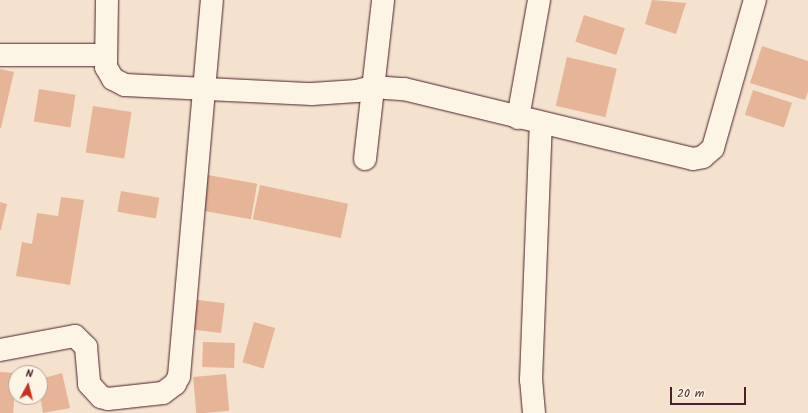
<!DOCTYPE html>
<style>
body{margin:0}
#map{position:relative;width:808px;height:413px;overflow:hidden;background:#f5e2ce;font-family:Kalam,sans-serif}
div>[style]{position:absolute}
.building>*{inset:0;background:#e6b497;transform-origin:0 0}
.roads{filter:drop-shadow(0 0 1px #4a1f2b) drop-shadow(0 0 1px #4a1f2b)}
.minor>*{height:22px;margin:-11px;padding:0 11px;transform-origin:11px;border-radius:11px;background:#fcf5e5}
span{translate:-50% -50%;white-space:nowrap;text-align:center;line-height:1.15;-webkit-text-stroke:3px #fcf5e5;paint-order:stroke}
.north{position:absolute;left:8px;top:365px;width:40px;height:40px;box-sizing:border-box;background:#fcf5e5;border:1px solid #b59f9b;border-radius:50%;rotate:7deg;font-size:11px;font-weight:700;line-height:16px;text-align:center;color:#4a1f2b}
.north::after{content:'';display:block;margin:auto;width:14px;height:18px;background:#c8321e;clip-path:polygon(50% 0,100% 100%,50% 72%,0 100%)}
.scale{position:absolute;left:670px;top:387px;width:76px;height:18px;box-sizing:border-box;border:2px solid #4a1f2b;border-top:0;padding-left:5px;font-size:12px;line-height:14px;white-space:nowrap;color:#4a1f2b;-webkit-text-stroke:3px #fcf5e5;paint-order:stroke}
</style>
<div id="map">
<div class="building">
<div style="clip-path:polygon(652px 0,686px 3px,676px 34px,645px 24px)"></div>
<div style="left:584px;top:15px;width:43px;height:28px;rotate:18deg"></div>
<div style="clip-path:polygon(762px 46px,808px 61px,808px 92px,805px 100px,750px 83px)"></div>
<div style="left:567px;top:57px;width:51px;height:50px;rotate:13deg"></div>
<div style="clip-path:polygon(0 69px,14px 72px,1px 128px,0 128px)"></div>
<div style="left:39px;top:89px;width:37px;height:33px;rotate:9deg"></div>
<div style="left:753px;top:90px;width:41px;height:26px;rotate:18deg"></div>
<div style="left:93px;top:106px;width:39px;height:47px;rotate:9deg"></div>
<div style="left:202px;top:174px;width:56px;height:36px;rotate:10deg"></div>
<div style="left:260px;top:185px;width:90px;height:35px;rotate:12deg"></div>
<div style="left:121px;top:191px;width:39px;height:21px;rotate:10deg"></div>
<div style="clip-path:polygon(61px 197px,84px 200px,70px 285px,16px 276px,22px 242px,32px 244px,37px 213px,58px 216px)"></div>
<div style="clip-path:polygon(0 202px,7px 204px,1px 230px,0 230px)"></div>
<div style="left:190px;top:299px;width:35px;height:30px;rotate:7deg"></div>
<div style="left:254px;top:322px;width:22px;height:42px;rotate:16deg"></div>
<div style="left:203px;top:342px;width:32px;height:25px;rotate:2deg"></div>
<div style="left:0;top:372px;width:16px;height:41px;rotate:4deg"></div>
<div style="clip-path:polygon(62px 373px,70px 408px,43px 413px,40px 397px,40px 379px)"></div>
<div style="left:226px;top:374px;width:37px;height:33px;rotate:85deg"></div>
</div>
<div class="roads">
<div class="minor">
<div style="left:107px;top:0;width:67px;rotate:90.9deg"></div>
<div style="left:106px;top:67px;width:14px;rotate:60deg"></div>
<div style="left:113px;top:79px;width:13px;rotate:27deg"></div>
<div style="left:125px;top:85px;width:187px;rotate:2.8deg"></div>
<div style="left:312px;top:94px;width:45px;rotate:-3.8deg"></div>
<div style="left:357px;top:91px;width:16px;rotate:-15deg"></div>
<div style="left:372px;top:87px;width:32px;rotate:4deg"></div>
<div style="left:404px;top:89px;width:297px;rotate:13.6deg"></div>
<div style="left:693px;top:159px;width:10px;rotate:-11deg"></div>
<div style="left:703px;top:157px;width:13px;rotate:-42deg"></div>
<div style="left:713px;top:148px;width:154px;rotate:-74.2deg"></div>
<div style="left:0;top:55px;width:104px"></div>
<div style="left:518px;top:118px;width:120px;rotate:-79.9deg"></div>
<div style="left:365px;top:159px;width:160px;rotate:-83.5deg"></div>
<div style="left:0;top:350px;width:76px;rotate:-10.6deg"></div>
<div style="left:75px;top:336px;width:16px;rotate:45deg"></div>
<div style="left:86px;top:347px;width:37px;rotate:85deg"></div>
<div style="left:89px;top:384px;width:18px;rotate:47deg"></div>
<div style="left:101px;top:397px;width:7px;rotate:16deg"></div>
<div style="left:108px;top:399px;width:55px;rotate:-6.2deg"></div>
<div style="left:163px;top:393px;width:15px;rotate:-37deg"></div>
<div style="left:175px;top:384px;width:9px;rotate:-63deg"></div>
<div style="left:179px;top:376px;width:377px;rotate:-85deg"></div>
<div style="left:534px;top:413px;width:33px;rotate:-95deg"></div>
<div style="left:531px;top:380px;width:257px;rotate:-87.8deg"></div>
</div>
</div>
<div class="north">N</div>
<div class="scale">20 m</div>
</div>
